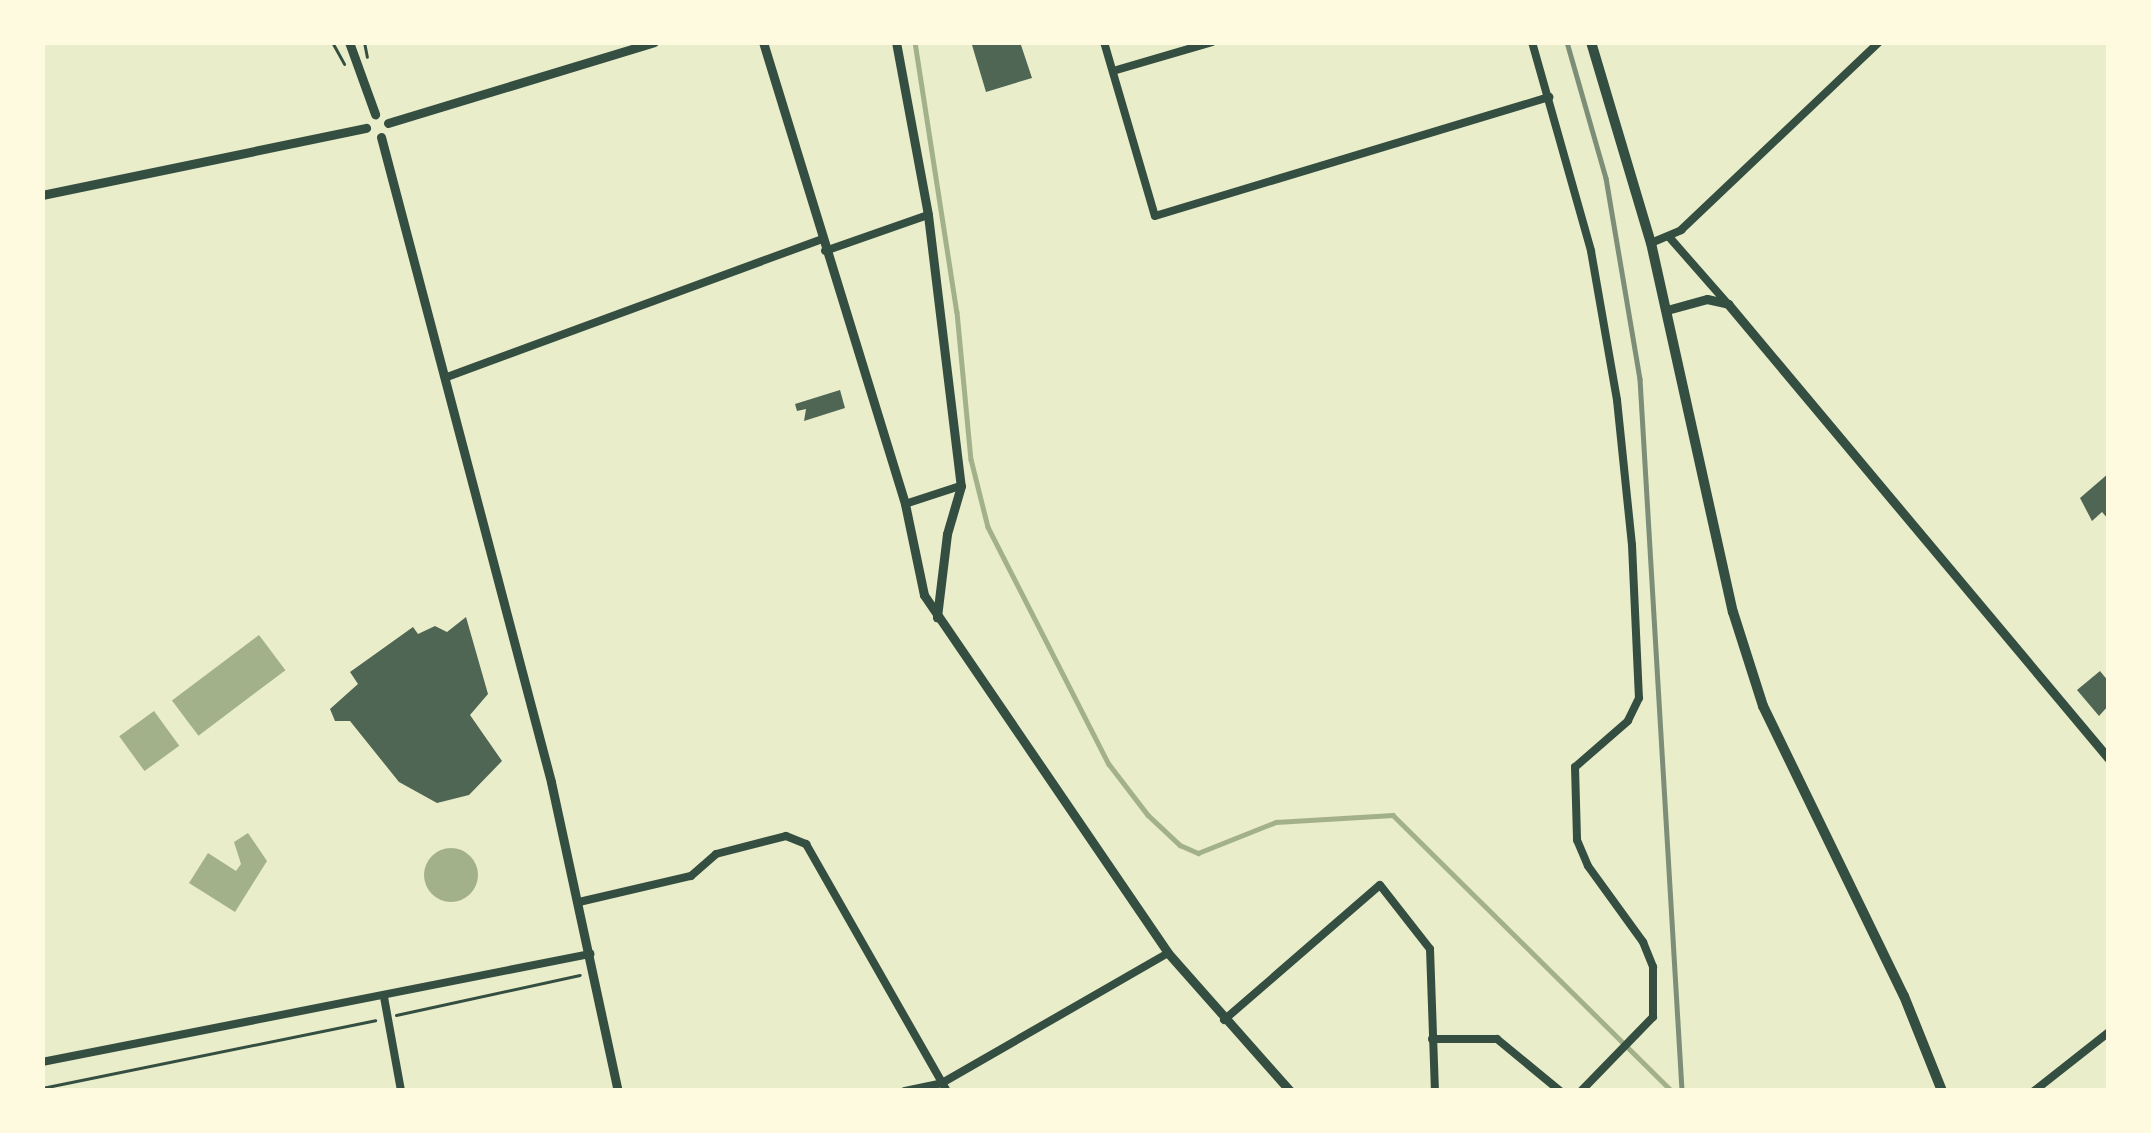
<!DOCTYPE html>
<style>
body{margin:0}
#map{position:relative;width:2151px;height:1133px;overflow:hidden;background:#e9edc9;font-family:Commissioner,sans-serif}
div>[style]{position:absolute}
.water>*{inset:0;background:#a3b18a;transform-origin:0 0}
.round{border-radius:50%}
.stream>*{height:4.5px;margin:-2.25px;padding:0 2.25px;transform-origin:2.25px;border-radius:2.25px;background:#a3b18a}
.building>*{inset:0;background:#4f6655}
.path>*{height:3px;margin:-1.5px;padding:0 1.5px;transform-origin:1.5px;border-radius:1.5px;background:#344e41}
.minor>*{height:8px;margin:-4px;padding:0 4px;transform-origin:4px;border-radius:4px;background:#344e41}
.tertiary>*{height:9px;margin:-4.5px;padding:0 4.5px;transform-origin:4.5px;border-radius:4.5px;background:#344e41}
.secondary>*{height:10px;margin:-5px;padding:0 5px;transform-origin:5px;border-radius:5px;background:#344e41}
.rail>*{height:4.5px;margin:-2.25px;padding:0 2.25px;transform-origin:2.25px;border-radius:2.25px;background:#7c8e77}
span{translate:-50% -50%;white-space:nowrap;text-align:center;line-height:1.15;-webkit-text-stroke:12px #fefae0;paint-order:stroke}
.frame{position:absolute;inset:0;border:45px solid #fefae0;pointer-events:none}
</style>
<div id="map">
<div class="water">
<div style="left:259px;top:635px;width:44px;height:109px;rotate:53deg"></div>
<div style="left:154px;top:711px;width:43px;height:43px;rotate:54deg"></div>
<div style="clip-path:polygon(248px 833px,267px 861px,235px 912px,189px 883px,208px 853px,236px 871px,241px 864px,234px 842px)"></div>
<div class="round" style="left:424px;top:848px;width:54px;height:54px"></div>
</div>
<div class="stream">
<div style="left:915px;top:42px;width:273px;rotate:81.2deg"></div>
<div style="left:957px;top:312px;width:148px;rotate:84.6deg"></div>
<div style="left:971px;top:459px;width:70px;rotate:76deg"></div>
<div style="left:988px;top:527px;width:266px;rotate:63deg"></div>
<div style="left:1109px;top:764px;width:64px;rotate:52.6deg"></div>
<div style="left:1148px;top:815px;width:44px;rotate:43.2deg"></div>
<div style="left:1180px;top:845px;width:20px;rotate:24deg"></div>
<div style="left:1198px;top:853px;width:84px;rotate:-21.7deg"></div>
<div style="left:1276px;top:822px;width:117px;rotate:-3.4deg"></div>
<div style="left:1393px;top:815px;width:392px;rotate:44.7deg"></div>
</div>
<div class="building">
<div style="clip-path:polygon(983px 42px,1020px 42px,1032px 78px,986px 92px,972px 45px)"></div>
<div style="clip-path:polygon(840px 390px,845px 408px,804px 421px,806px 409px,797px 411px,795px 404px)"></div>
<div style="clip-path:polygon(2109px 473px,2109px 520px,2102px 512px,2092px 521px,2080px 498px)"></div>
<div style="clip-path:polygon(466px 617px,488px 694px,470px 715px,502px 761px,469px 795px,437px 803px,399px 782px,350px 721px,335px 721px,330px 709px,358px 684px,350px 672px,413px 627px,418px 634px,435px 626px,447px 632px)"></div>
<div style="clip-path:polygon(2100px 671px,2109px 682px,2109px 705px,2099px 716px,2077px 690px)"></div>
</div>
<div class="path">
<div style="left:332px;top:42px;width:25px;rotate:61deg"></div>
<div style="left:364px;top:42px;width:15px;rotate:79deg"></div>
<div style="left:396px;top:1015px;width:188px;rotate:-12.3deg"></div>
<div style="left:42px;top:1088px;width:340px;rotate:-11.5deg"></div>
</div>
<div class="minor">
<div style="left:1104px;top:42px;width:181px;rotate:73.7deg"></div>
<div style="left:1155px;top:216px;width:412px;rotate:-16.8deg"></div>
<div style="left:1532px;top:42px;width:217px;rotate:74.2deg"></div>
<div style="left:1591px;top:251px;width:151px;rotate:80.1deg"></div>
<div style="left:1617px;top:400px;width:146px;rotate:84.1deg"></div>
<div style="left:1632px;top:545px;width:153px;rotate:87.4deg"></div>
<div style="left:1639px;top:698px;width:25px;rotate:116deg"></div>
<div style="left:1628px;top:721px;width:70px;rotate:139deg"></div>
<div style="left:1575px;top:767px;width:73px;rotate:88.4deg"></div>
<div style="left:1577px;top:840px;width:28px;rotate:67deg"></div>
<div style="left:1588px;top:866px;width:94px;rotate:54.1deg"></div>
<div style="left:1643px;top:942px;width:27px;rotate:68deg"></div>
<div style="left:1653px;top:967px;width:50px;rotate:90deg"></div>
<div style="left:1653px;top:1017px;width:103px;rotate:134.2deg"></div>
<div style="left:1113px;top:71px;width:103px;rotate:-16.3deg"></div>
<div style="left:1670px;top:238px;width:86px;rotate:48.8deg"></div>
<div style="left:1651px;top:243px;width:33px;rotate:-23deg"></div>
<div style="left:1681px;top:230px;width:273px;rotate:-43.5deg"></div>
<div style="left:825px;top:251px;width:109px;rotate:-19.3deg"></div>
<div style="left:447px;top:377px;width:400px;rotate:-20.2deg"></div>
<div style="left:905px;top:504px;width:58px;rotate:-18.1deg"></div>
<div style="left:579px;top:902px;width:115px;rotate:-13.1deg"></div>
<div style="left:691px;top:876px;width:33px;rotate:-41deg"></div>
<div style="left:716px;top:854px;width:72px;rotate:-14.4deg"></div>
<div style="left:786px;top:836px;width:22px;rotate:22deg"></div>
<div style="left:806px;top:844px;width:284px;rotate:60.3deg"></div>
<div style="left:384px;top:997px;width:96px;rotate:79.7deg"></div>
<div style="left:1224px;top:1020px;width:206px;rotate:-40.9deg"></div>
<div style="left:1380px;top:885px;width:81px;rotate:52deg"></div>
<div style="left:1430px;top:949px;width:142px;rotate:88deg"></div>
<div style="left:1432px;top:1039px;width:65px"></div>
<div style="left:1497px;top:1039px;width:82px;rotate:39.5deg"></div>
<div style="left:42px;top:1062px;width:559px;rotate:-11.15deg"></div>
<div style="left:905px;top:1091px;width:38px;rotate:-12deg"></div>
<div style="left:942px;top:1083px;width:261px;rotate:-29.9deg"></div>
<div style="left:2034px;top:1091px;width:95px;rotate:-38.2deg"></div>
</div>
<div class="tertiary">
<div style="left:349px;top:42px;width:77px;rotate:70.1deg"></div>
<div style="left:763px;top:42px;width:483px;rotate:72.9deg"></div>
<div style="left:905px;top:504px;width:93px;rotate:78.2deg"></div>
<div style="left:924px;top:595px;width:433px;rotate:55.7deg"></div>
<div style="left:1168px;top:953px;width:184px;rotate:48.5deg"></div>
<div style="left:896px;top:42px;width:176px;rotate:79.5deg"></div>
<div style="left:928px;top:215px;width:273px;rotate:83.1deg"></div>
<div style="left:961px;top:486px;width:50px;rotate:106.3deg"></div>
<div style="left:947px;top:534px;width:84px;rotate:96.9deg"></div>
<div style="left:388px;top:123px;width:278px;rotate:-16.9deg"></div>
<div style="left:381px;top:137px;width:667px;rotate:75.23deg"></div>
<div style="left:551px;top:782px;width:316px;rotate:77.8deg"></div>
<div style="left:42px;top:195px;width:331px;rotate:-11.7deg"></div>
<div style="left:1667px;top:310px;width:41px;rotate:-15.4deg"></div>
<div style="left:1707px;top:299px;width:22px;rotate:13deg"></div>
<div style="left:1728px;top:304px;width:593px;rotate:50.06deg"></div>
</div>
<div class="secondary">
<div style="left:1591px;top:42px;width:210px;rotate:73.4deg"></div>
<div style="left:1651px;top:243px;width:378px;rotate:77.5deg"></div>
<div style="left:1733px;top:612px;width:99px;rotate:72.3deg"></div>
<div style="left:1763px;top:706px;width:322px;rotate:64.1deg"></div>
<div style="left:1904px;top:996px;width:102px;rotate:68.2deg"></div>
</div>
<div class="rail">
<div style="left:1567px;top:42px;width:141px;rotate:74deg"></div>
<div style="left:1606px;top:178px;width:204px;rotate:80.4deg"></div>
<div style="left:1640px;top:379px;width:713px;rotate:86.62deg"></div>
</div>
<div class="frame"></div>
</div>
